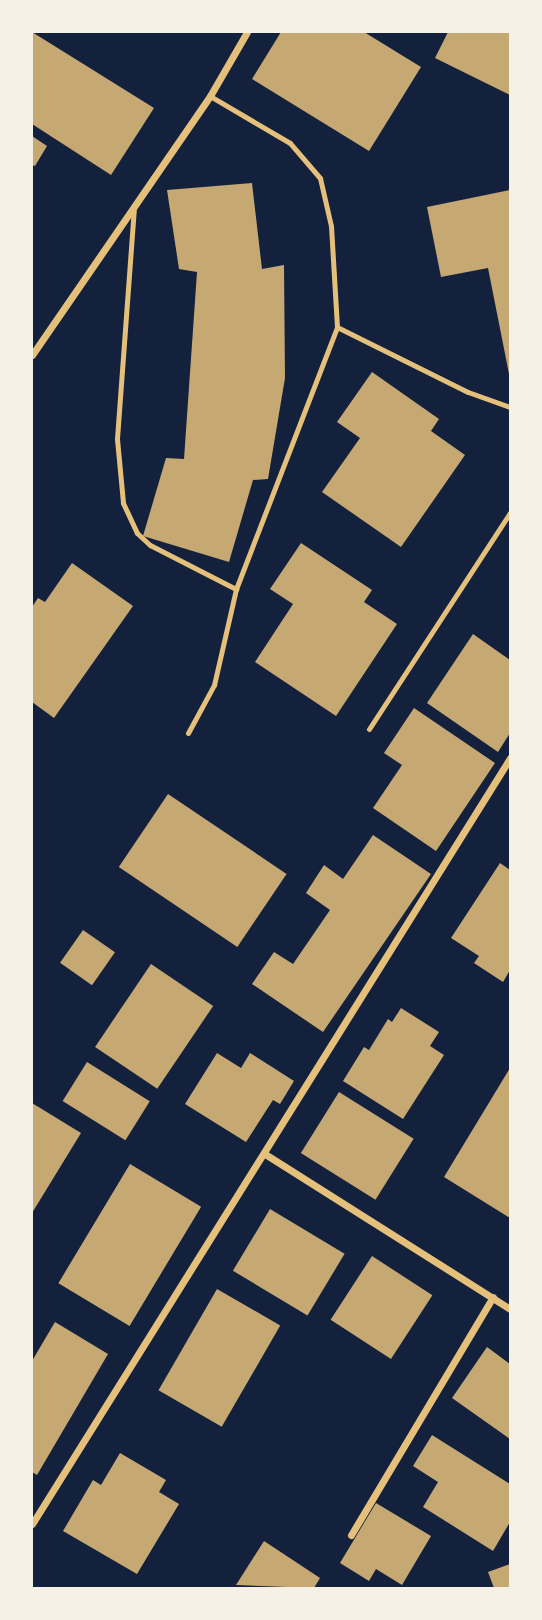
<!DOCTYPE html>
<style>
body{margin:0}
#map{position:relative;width:542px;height:1620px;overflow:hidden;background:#14213d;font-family:"Open Sans",sans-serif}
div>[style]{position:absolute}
.building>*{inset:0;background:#c6a872;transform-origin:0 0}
.service>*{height:5px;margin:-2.5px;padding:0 2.5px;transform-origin:2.5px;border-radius:2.5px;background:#e5c07b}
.minor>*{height:7px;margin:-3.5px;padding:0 3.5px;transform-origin:3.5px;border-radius:3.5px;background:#e5c07b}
span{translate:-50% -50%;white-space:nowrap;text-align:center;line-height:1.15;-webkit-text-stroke:5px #f6f1e7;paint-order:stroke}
.frame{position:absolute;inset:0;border:33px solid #f6f1e7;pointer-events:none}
</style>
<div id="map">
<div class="building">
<div style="clip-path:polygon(32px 32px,154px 108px,111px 175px,32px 124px)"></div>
<div style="clip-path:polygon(281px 32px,364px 32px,421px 67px,369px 151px,252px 79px)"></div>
<div style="clip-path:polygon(448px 32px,510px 32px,510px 95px,435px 58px)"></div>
<div style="clip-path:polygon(32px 136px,47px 146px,35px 166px,32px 165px)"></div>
<div style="clip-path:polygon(252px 183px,262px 269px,284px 265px,285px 378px,268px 479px,253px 480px,229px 562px,143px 536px,166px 458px,184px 459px,197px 272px,179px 269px,167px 190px)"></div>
<div style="clip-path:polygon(510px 190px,510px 374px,509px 374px,488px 268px,441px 277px,427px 207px)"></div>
<div style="clip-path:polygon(372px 372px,439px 419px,431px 431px,465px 455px,401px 547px,322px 492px,360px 438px,337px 422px)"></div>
<div style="clip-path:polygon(301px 543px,372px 590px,364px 602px,397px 624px,336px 716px,255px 662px,293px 604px,270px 589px)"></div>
<div style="clip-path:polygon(72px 563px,133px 606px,54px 718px,32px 702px,32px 607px,38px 598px,45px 602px)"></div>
<div style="clip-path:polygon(473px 634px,510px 660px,510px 733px,498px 752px,427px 703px)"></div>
<div style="clip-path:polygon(414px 708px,495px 763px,436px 851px,373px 808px,402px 765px,384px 753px)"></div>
<div style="left:168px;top:794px;width:143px;height:88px;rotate:34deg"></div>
<div style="clip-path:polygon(373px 835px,431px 874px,323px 1032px,252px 984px,274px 952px,293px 964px,330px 910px,306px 893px,324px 865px,343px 879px)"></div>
<div style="clip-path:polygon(500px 863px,510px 870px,510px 970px,503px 982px,474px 963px,479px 956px,451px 938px)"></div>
<div style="left:83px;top:930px;width:39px;height:40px;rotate:35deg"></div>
<div style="left:151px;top:964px;width:75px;height:100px;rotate:34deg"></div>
<div style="clip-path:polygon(401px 1008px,439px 1032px,430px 1046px,444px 1055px,403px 1119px,343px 1081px,364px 1047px,369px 1050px,388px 1019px,392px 1022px)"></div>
<div style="clip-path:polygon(217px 1053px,241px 1068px,250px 1053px,294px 1081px,280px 1104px,273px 1100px,246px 1142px,185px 1104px)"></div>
<div style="left:87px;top:1062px;width:74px;height:46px;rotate:32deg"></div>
<div style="clip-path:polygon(510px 1068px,510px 1218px,444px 1177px)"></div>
<div style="left:339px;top:1092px;width:88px;height:72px;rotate:32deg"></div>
<div style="clip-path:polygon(32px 1103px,81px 1133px,32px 1213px)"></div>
<div style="left:130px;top:1164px;width:83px;height:139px;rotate:31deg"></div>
<div style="left:270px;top:1209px;width:87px;height:72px;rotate:31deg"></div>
<div style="left:372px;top:1256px;width:72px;height:76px;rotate:33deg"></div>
<div style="left:217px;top:1289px;width:73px;height:117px;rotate:30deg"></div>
<div style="clip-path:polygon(55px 1322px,108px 1354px,37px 1475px,32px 1472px,32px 1361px)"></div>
<div style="clip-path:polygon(487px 1347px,510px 1364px,510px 1439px,452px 1398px)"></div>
<div style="clip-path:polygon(432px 1435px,510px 1484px,510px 1522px,493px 1551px,423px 1507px,438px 1482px,413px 1466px)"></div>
<div style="clip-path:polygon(120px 1453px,166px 1480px,159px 1492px,179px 1504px,137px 1574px,63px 1531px,93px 1480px,101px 1485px)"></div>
<div style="clip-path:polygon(376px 1503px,431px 1536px,402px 1585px,376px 1569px,369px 1581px,340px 1563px)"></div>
<div style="clip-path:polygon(264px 1541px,320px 1578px,314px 1588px,236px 1585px)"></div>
<div style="clip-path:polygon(510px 1564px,510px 1588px,494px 1588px,488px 1572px)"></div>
</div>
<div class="service">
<div style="left:134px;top:207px;width:233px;rotate:94.2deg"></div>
<div style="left:117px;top:439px;width:64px;rotate:84.6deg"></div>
<div style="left:123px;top:503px;width:33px;rotate:65deg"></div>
<div style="left:137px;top:533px;width:18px;rotate:43deg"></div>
<div style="left:150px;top:545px;width:97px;rotate:27.1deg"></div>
<div style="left:337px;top:327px;width:146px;rotate:26.4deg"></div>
<div style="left:468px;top:392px;width:45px;rotate:19.7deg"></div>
<div style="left:369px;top:729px;width:258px;rotate:-56.9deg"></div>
<div style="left:188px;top:733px;width:55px;rotate:-61.6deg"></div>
<div style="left:214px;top:685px;width:98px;rotate:-77.1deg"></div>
<div style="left:236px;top:589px;width:281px;rotate:-68.9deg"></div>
<div style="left:337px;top:327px;width:101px;rotate:-93.4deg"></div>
<div style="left:331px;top:226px;width:49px;rotate:-102.9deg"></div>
<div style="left:320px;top:178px;width:46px;rotate:-130.6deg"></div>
<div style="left:290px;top:143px;width:93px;rotate:-149.6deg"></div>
</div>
<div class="minor">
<div style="left:32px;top:355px;width:314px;rotate:-55.5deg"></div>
<div style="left:210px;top:96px;width:74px;rotate:-60deg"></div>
<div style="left:265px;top:1154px;width:290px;rotate:32.3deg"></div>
<div style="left:32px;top:1524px;width:903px;rotate:-58.03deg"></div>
<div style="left:351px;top:1535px;width:277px;rotate:-59.2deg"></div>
</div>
<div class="frame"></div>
</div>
